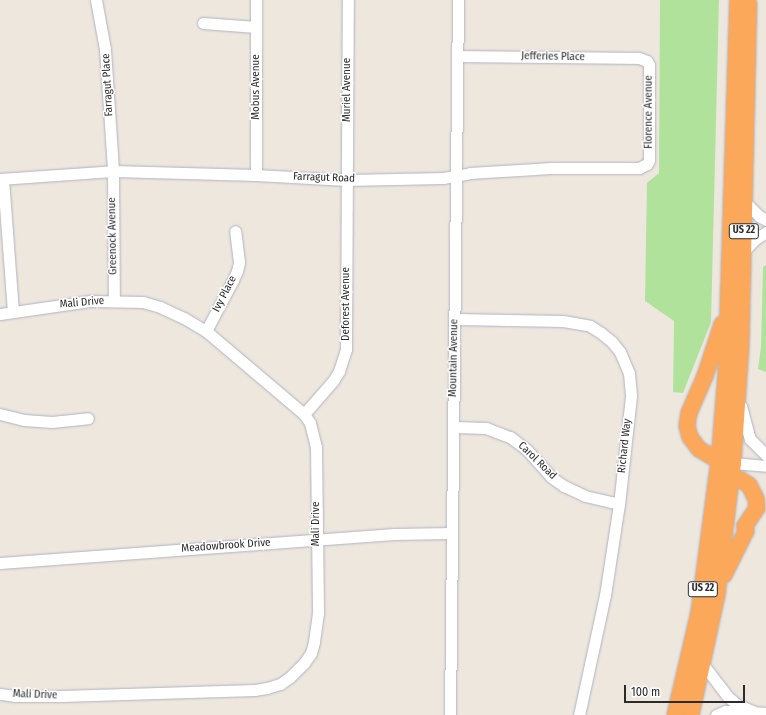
<!DOCTYPE html>
<style>
body{margin:0}
#map{position:relative;width:766px;height:715px;overflow:hidden;background:#ede7de;font-family:"Fira Sans Condensed",sans-serif}
div>[style]{position:absolute}
.green>*{inset:0;background:#b0e29c}
.roads{filter:drop-shadow(0 0 1px #b1b3bf) drop-shadow(0 0 1px #b1b3bf)}
.minor>*{height:11px;margin:-5.5px;padding:0 5.5px;transform-origin:5.5px;border-radius:5.5px;background:#fff}
.highway>*{height:16px;margin:-8px;padding:0 8px;transform-origin:8px;border-radius:8px;background:#fba85b}
span{translate:-50% -50%;white-space:nowrap;text-align:center;line-height:1.15;-webkit-text-stroke:3px #fff;paint-order:stroke}
.shield-label span{padding:1px 3px;background:#fff;border:1px solid;border-radius:3px;-webkit-text-stroke-width:0}
.shield-label{font-size:10px;color:#2b2b2b;font-weight:700}
.street-label{font-size:11px;color:#2b2b2b}
.scale{position:absolute;left:624px;top:685px;width:121px;height:18px;box-sizing:border-box;border:2px solid #2b2b2b;border-top:0;padding-left:5px;font-size:12px;line-height:14px;white-space:nowrap;color:#2b2b2b;-webkit-text-stroke:3px #fff;paint-order:stroke}
</style>
<div id="map">
<div class="green">
<div style="clip-path:polygon(660px 0,719px 0,711px 322px,683px 393px,673px 392px,674px 321px,645px 301px,647px 183px,659px 173px)"></div>
<div style="clip-path:polygon(766px 265px,766px 372px,758px 369px,761px 347px,763px 267px)"></div>
</div>
<div class="roads">
<div class="minor">
<div style="left:96px;top:0;width:50px;rotate:79.6deg"></div>
<div style="left:105px;top:49px;width:122px;rotate:86.2deg"></div>
<div style="left:113px;top:171px;width:130px;rotate:89.6deg"></div>
<div style="left:256px;top:0;width:175px;rotate:90deg"></div>
<div style="left:203px;top:23px;width:53px;rotate:4.3deg"></div>
<div style="left:0;top:179px;width:113px;rotate:-4deg"></div>
<div style="left:113px;top:171px;width:143px;rotate:1.6deg"></div>
<div style="left:256px;top:175px;width:90px;rotate:3.2deg"></div>
<div style="left:346px;top:180px;width:97px;rotate:-1.2deg"></div>
<div style="left:443px;top:178px;width:27px;rotate:-10deg"></div>
<div style="left:470px;top:173px;width:81px;rotate:-3.5deg"></div>
<div style="left:551px;top:168px;width:88px"></div>
<div style="left:639px;top:168px;width:9px;rotate:-27deg"></div>
<div style="left:647px;top:164px;width:4px;rotate:-63deg"></div>
<div style="left:649px;top:160px;width:95px;rotate:-90deg"></div>
<div style="left:649px;top:65px;width:4px;rotate:-117deg"></div>
<div style="left:647px;top:61px;width:9px;rotate:-159deg"></div>
<div style="left:639px;top:58px;width:181px;rotate:-179.4deg"></div>
<div style="left:3px;top:179px;width:132px;rotate:85.7deg"></div>
<div style="left:745px;top:202px;width:20px;rotate:45deg"></div>
<div style="left:759px;top:216px;width:8px;rotate:30deg"></div>
<div style="left:744px;top:251px;width:16px;rotate:-47deg"></div>
<div style="left:755px;top:239px;width:13px;rotate:-32deg"></div>
<div style="left:0;top:314px;width:91px;rotate:-8.2deg"></div>
<div style="left:90px;top:301px;width:53px;rotate:1.1deg"></div>
<div style="left:143px;top:302px;width:18px;rotate:16deg"></div>
<div style="left:160px;top:307px;width:26px;rotate:25deg"></div>
<div style="left:184px;top:318px;width:26px;rotate:31deg"></div>
<div style="left:206px;top:331px;width:128px;rotate:40.3deg"></div>
<div style="left:304px;top:414px;width:11px;rotate:56deg"></div>
<div style="left:310px;top:423px;width:25px;rotate:76deg"></div>
<div style="left:316px;top:447px;width:166px;rotate:89.3deg"></div>
<div style="left:318px;top:613px;width:29px;rotate:98deg"></div>
<div style="left:314px;top:642px;width:11px;rotate:105deg"></div>
<div style="left:311px;top:653px;width:12px;rotate:125deg"></div>
<div style="left:304px;top:663px;width:20px;rotate:135deg"></div>
<div style="left:290px;top:677px;width:12px;rotate:145deg"></div>
<div style="left:280px;top:684px;width:14px;rotate:163deg"></div>
<div style="left:267px;top:688px;width:12px;rotate:171deg"></div>
<div style="left:255px;top:690px;width:194px;rotate:178.2deg"></div>
<div style="left:61px;top:696px;width:46px;rotate:180deg"></div>
<div style="left:15px;top:696px;width:15px;rotate:-172deg"></div>
<div style="left:455px;top:319px;width:108px;rotate:1.1deg"></div>
<div style="left:563px;top:321px;width:27px;rotate:10deg"></div>
<div style="left:590px;top:326px;width:13px;rotate:32deg"></div>
<div style="left:601px;top:333px;width:14px;rotate:39deg"></div>
<div style="left:612px;top:342px;width:13px;rotate:51deg"></div>
<div style="left:620px;top:352px;width:23px;rotate:67deg"></div>
<div style="left:629px;top:373px;width:23px;rotate:85deg"></div>
<div style="left:631px;top:396px;width:109px;rotate:96.3deg"></div>
<div style="left:619px;top:504px;width:92px;rotate:98.7deg"></div>
<div style="left:605px;top:595px;width:123px;rotate:102.2deg"></div>
<div style="left:206px;top:331px;width:58px;rotate:-62.1deg"></div>
<div style="left:233px;top:280px;width:10px;rotate:-66deg"></div>
<div style="left:237px;top:271px;width:9px;rotate:-77deg"></div>
<div style="left:239px;top:262px;width:31px;rotate:-97deg"></div>
<div style="left:741px;top:406px;width:34px;rotate:75deg"></div>
<div style="left:750px;top:439px;width:23px;rotate:45deg"></div>
<div style="left:0;top:414px;width:25px;rotate:14deg"></div>
<div style="left:24px;top:420px;width:28px;rotate:4deg"></div>
<div style="left:52px;top:422px;width:36px;rotate:-6deg"></div>
<div style="left:304px;top:414px;width:44px;rotate:-48.7deg"></div>
<div style="left:333px;top:381px;width:12px;rotate:-59deg"></div>
<div style="left:339px;top:371px;width:23px;rotate:-72deg"></div>
<div style="left:346px;top:349px;width:349px;rotate:-89.7deg"></div>
<div style="left:454px;top:427px;width:32px;rotate:2deg"></div>
<div style="left:486px;top:428px;width:26px;rotate:21deg"></div>
<div style="left:510px;top:437px;width:21px;rotate:37deg"></div>
<div style="left:527px;top:450px;width:36px;rotate:48deg"></div>
<div style="left:551px;top:477px;width:16px;rotate:35deg"></div>
<div style="left:564px;top:486px;width:23px;rotate:25deg"></div>
<div style="left:585px;top:496px;width:35px;rotate:13deg"></div>
<div style="left:733px;top:463px;width:33px;rotate:5deg"></div>
<div style="left:0;top:563px;width:395px;rotate:-4.2deg"></div>
<div style="left:394px;top:534px;width:58px;rotate:-1deg"></div>
<div style="left:702px;top:663px;width:43px;rotate:52.6deg"></div>
<div style="left:728px;top:697px;width:13px;rotate:39deg"></div>
<div style="left:738px;top:705px;width:16px;rotate:22deg"></div>
<div style="left:450px;top:715px;width:715px;rotate:-89.36deg"></div>
<div style="left:716px;top:715px;width:10px;rotate:-24deg"></div>
<div style="left:725px;top:711px;width:11px"></div>
<div style="left:736px;top:711px;width:30px;rotate:4deg"></div>
</div>
<div class="highway">
<div style="left:722px;top:324px;width:55px;rotate:108.1deg"></div>
<div style="left:705px;top:376px;width:40px;rotate:113.4deg"></div>
<div style="left:689px;top:413px;width:13px;rotate:99deg"></div>
<div style="left:687px;top:426px;width:11px;rotate:75deg"></div>
<div style="left:690px;top:437px;width:15px;rotate:53deg"></div>
<div style="left:699px;top:449px;width:23px;rotate:31deg"></div>
<div style="left:719px;top:461px;width:9px;rotate:6deg"></div>
<div style="left:721px;top:476px;width:20px;rotate:11deg"></div>
<div style="left:741px;top:480px;width:9px;rotate:32deg"></div>
<div style="left:749px;top:485px;width:16px;rotate:63deg"></div>
<div style="left:756px;top:499px;width:9px;rotate:84deg"></div>
<div style="left:757px;top:508px;width:22px;rotate:124deg"></div>
<div style="left:745px;top:526px;width:5px;rotate:79deg"></div>
<div style="left:746px;top:531px;width:49px;rotate:116.6deg"></div>
<div style="left:675px;top:715px;width:106px;rotate:-76.9deg"></div>
<div style="left:699px;top:612px;width:152px;rotate:-82.5deg"></div>
<div style="left:719px;top:461px;width:87px;rotate:-85.4deg"></div>
<div style="left:726px;top:374px;width:374px;rotate:-88.2deg"></div>
<div style="left:691px;top:715px;width:123px;rotate:-77.8deg"></div>
<div style="left:717px;top:595px;width:133px;rotate:-83.1deg"></div>
<div style="left:733px;top:463px;width:118px;rotate:-86.1deg"></div>
<div style="left:741px;top:345px;width:341px;rotate:-88.7deg"></div>
</div>
</div>
<div class="shield-label">
<span style="left:744px;top:231px">US 22</span>
<span style="left:703px;top:589px">US 22</span>
</div>
<div class="street-label">
<span style="left:553px;top:57px;rotate:1deg">Jefferies Place</span>
<span style="left:108px;top:85px;rotate:-93deg">Farragut Place</span>
<span style="left:256px;top:87px;rotate:-90deg">Mobus Avenue</span>
<span style="left:347px;top:90px;rotate:-90deg">Muriel Avenue</span>
<span style="left:649px;top:112px;rotate:-90deg">Florence Avenue</span>
<span style="left:324px;top:178px;rotate:2deg">Farragut Road</span>
<span style="left:113px;top:236px;rotate:-91deg">Greenock Avenue</span>
<span style="left:225px;top:294px;rotate:-63deg">Ivy Place</span>
<span style="left:82px;top:303px;rotate:-5deg">Mali Drive</span>
<span style="left:346px;top:304px;rotate:-90deg">Deforest Avenue</span>
<span style="left:454px;top:358px;rotate:-89deg">Mountain Avenue</span>
<span style="left:625px;top:446px;rotate:-84deg">Richard Way</span>
<span style="left:537px;top:461px;rotate:44deg">Carol Road</span>
<span style="left:316px;top:524px;rotate:-90deg">Mali Drive</span>
<span style="left:226px;top:546px;rotate:-4deg">Meadowbrook Drive</span>
<span style="left:35px;top:695px;rotate:2deg">Mali Drive</span>
</div>
<div class="scale">100 m</div>
</div>
